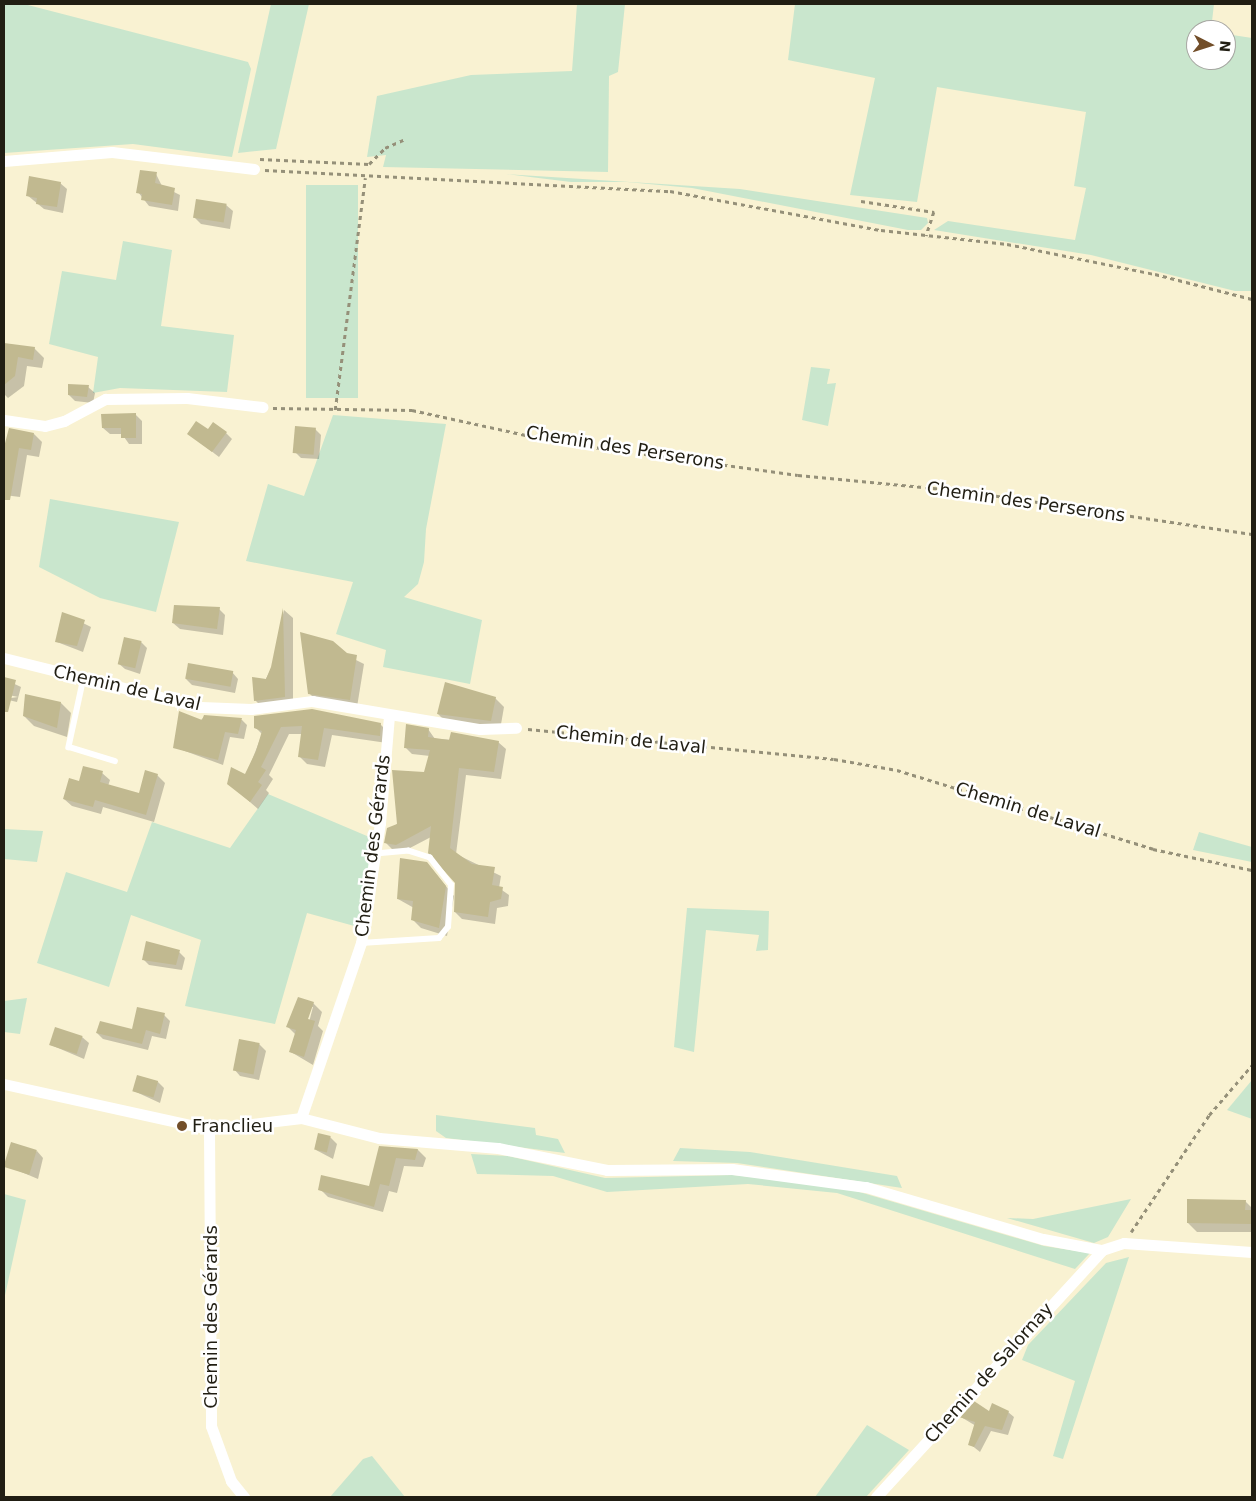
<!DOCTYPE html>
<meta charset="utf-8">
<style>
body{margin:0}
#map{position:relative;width:1256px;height:1501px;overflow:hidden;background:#f9f2d2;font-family:"DejaVu Sans",sans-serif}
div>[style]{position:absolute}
.green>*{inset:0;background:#c9e6cd;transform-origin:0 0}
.shadow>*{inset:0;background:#0003}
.building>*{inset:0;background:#c1b990;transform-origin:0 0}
.path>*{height:2.5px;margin-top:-1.25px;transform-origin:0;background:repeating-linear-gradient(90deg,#959079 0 4px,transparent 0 8px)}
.service>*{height:5.5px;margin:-2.75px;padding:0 2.75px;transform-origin:2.75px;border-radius:2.75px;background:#fff}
.minor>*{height:11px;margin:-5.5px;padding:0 5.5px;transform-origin:5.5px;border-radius:5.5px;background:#fff}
.dots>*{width:14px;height:14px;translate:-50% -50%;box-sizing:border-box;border:2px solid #fff;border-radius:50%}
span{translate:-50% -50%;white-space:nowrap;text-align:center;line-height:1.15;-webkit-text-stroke:5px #fff;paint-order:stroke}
.street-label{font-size:18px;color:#211e13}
.poi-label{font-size:18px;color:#211e13}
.left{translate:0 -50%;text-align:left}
.frame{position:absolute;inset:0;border:5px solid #211e13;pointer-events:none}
.north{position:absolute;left:1186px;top:20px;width:50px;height:50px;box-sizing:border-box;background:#fff;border:1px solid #a6a5a1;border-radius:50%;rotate:95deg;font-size:14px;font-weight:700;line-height:20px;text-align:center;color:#211e13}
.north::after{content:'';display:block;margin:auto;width:18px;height:22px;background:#724e29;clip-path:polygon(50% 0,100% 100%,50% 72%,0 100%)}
</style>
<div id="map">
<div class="green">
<div style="clip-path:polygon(4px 4px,24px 4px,248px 62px,251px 69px,232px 157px,133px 144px,4px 153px)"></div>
<div style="clip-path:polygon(271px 4px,309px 4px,276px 149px,238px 153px)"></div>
<div style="clip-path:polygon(577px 4px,625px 4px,618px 72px,609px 76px,608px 172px,383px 167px,386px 155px,367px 157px,377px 96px,471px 75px,572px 71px)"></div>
<div style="clip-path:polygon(795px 4px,1214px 4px,1211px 30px,1196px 30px,1196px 60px,1226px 60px,1226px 34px,1252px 38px,1252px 291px,1235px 291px,1091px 255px,934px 230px,948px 221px,1075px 240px,1086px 188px,1074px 186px,1086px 112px,937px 87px,917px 202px,850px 195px,875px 78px,788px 60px)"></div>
<div style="clip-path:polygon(506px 174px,740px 189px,927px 218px,928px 223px,921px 230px,908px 230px,692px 188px,627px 182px,571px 182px)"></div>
<div style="left:306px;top:185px;width:52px;height:213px"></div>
<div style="clip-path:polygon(123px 241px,172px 250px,161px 326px,234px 335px,227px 392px,120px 388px,93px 393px,98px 357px,49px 344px,62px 271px,116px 280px)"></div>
<div style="clip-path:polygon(811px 367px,830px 369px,827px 384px,836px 383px,828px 426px,802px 420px)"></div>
<div style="clip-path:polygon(333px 415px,446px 424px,426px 529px,424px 562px,418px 584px,404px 597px,482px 620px,470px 684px,383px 667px,386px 650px,336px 634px,353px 582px,246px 561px,268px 484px,304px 496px)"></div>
<div style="clip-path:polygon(50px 499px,179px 522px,156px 612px,100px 598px,39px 567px)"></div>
<div style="clip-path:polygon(268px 794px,374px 839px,358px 927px,307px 913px,275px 1024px,185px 1006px,201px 940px,131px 915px,109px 987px,37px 963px,66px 872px,127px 892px,152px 822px,230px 848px)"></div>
<div style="clip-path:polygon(4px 829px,43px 831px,37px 862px,4px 859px)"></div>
<div style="clip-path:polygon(1199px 832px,1252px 847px,1252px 862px,1193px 850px)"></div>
<div style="clip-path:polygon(687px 908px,769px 911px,768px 950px,756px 951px,759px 935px,706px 930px,694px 1052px,674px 1047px)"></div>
<div style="clip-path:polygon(27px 998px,20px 1034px,4px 1032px,4px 1001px)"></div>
<div style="clip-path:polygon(1252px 1080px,1252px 1119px,1227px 1110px)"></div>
<div style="clip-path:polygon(436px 1115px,535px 1128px,536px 1135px,558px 1139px,565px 1153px,446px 1138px,436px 1131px)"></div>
<div style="clip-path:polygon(680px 1148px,750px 1152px,897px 1176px,902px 1188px,737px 1163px,673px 1161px)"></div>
<div style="clip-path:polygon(471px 1154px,508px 1156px,605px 1178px,733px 1175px,839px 1186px,1044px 1246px,1090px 1253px,1075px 1269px,837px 1193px,748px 1184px,607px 1192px,553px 1176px,477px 1174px)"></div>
<div style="clip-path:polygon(4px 1194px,26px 1200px,4px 1300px)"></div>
<div style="clip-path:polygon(1131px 1199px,1108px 1237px,1094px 1243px,1007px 1218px,1033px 1219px)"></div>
<div style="clip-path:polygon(1129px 1257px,1063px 1459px,1053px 1456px,1075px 1381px,1022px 1360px,1028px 1345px,1106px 1263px)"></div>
<div style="clip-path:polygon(867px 1425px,909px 1450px,866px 1497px,815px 1497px)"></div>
<div style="clip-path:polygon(372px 1456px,405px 1497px,330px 1497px,363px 1459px)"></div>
</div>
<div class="shadow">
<div style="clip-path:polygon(156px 174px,162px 186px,180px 195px,178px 211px,149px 206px,138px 192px)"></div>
<div style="clip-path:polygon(60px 183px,67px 189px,63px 213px,44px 209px,27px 195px)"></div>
<div style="clip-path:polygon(226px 205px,233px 211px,230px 229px,201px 224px,195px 218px)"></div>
<div style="clip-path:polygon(4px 344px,34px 348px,44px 358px,42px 368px,27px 366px,24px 386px,8px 398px,4px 394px)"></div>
<div style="clip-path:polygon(88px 387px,95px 393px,93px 403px,75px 401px,69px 395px)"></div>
<div style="clip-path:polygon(135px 414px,142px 421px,142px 444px,129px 444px,122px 434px,110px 434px,103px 428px)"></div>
<div style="clip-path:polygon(315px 429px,321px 435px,319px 459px,301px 458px,295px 452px)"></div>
<div style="clip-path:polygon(208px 431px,226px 433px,232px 439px,219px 457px,189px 434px)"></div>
<div style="clip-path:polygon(34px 434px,42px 442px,39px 457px,27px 455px,20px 497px,4px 495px,4px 448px)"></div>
<div style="clip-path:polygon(219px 609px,225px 615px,223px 635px,180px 629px,173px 623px)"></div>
<div style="clip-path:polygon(284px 610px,293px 618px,293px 705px,264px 709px,255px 700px,272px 667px)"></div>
<div style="clip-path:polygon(63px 613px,91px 627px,83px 652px,57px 642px)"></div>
<div style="clip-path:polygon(141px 642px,147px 648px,140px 674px,125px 669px,118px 663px)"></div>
<div style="clip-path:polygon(346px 655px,364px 664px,357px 707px,317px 701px,309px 693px)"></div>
<div style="clip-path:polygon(232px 672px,238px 679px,235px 693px,192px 685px,186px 679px)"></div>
<div style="clip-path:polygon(4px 679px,21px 687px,17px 702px,4px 699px,18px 697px,4px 694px)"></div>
<div style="clip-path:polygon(446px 683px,495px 698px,504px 707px,500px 730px,447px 723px,438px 714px)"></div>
<div style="clip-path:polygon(61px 703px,71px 713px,67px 737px,34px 726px,24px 716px)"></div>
<div style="clip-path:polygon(205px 716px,242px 720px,247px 725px,244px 739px,230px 737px,223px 765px,174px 747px)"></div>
<div style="clip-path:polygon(255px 717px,380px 724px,388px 732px,387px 743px,332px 735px,325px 767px,307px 764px,299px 756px,302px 734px,289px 734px,269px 775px,273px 779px,266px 790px,269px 793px,258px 809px,228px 783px,246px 776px,262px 734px,255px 727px)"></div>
<div style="clip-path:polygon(428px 729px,435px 739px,498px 742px,506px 749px,501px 779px,466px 775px,456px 854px,501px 876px,499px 888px,509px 895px,508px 906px,497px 908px,495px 924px,462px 919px,455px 912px,456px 882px,431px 837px,408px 849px,393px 850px,386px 843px,425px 774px,430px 756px,412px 754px,405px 747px)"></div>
<div style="clip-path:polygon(102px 773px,110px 780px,108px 786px,139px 795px,157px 775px,165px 783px,154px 822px,103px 807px,101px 814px,72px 806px,64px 799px,80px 782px)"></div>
<div style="clip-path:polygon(427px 863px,454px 896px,447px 936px,421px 928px,413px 920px,414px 908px,398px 899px)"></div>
<div style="clip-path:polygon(179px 952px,185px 958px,182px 970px,149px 965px,143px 959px)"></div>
<div style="clip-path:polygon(evenodd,313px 1003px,322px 1012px,318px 1026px,323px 1031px,313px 1065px,291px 1052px,296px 1035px,288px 1027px,313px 1003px,311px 1007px,313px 1007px,308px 1026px,305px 1025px,311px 1007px)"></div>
<div style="clip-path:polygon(164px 1015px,170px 1021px,166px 1039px,152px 1036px,148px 1050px,103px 1039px,97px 1033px,133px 1031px)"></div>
<div style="clip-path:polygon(82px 1037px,89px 1043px,84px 1059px,51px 1045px)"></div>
<div style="clip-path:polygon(259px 1044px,266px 1051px,259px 1080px,240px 1076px,234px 1069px)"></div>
<div style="clip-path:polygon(158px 1082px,164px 1088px,160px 1103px,134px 1091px)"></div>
<div style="clip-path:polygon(330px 1137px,337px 1144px,333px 1159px,316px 1150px)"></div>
<div style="clip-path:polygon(380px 1147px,418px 1150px,426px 1158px,423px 1167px,404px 1166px,397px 1193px,389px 1191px,383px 1212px,328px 1197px,320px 1189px,370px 1188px)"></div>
<div style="clip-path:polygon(37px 1151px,43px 1158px,38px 1179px,7px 1166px)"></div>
<div style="clip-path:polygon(1245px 1201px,1252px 1208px,1252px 1232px,1197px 1232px,1188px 1223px)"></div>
<div style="clip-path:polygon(1008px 1412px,1014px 1417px,1008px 1435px,991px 1431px,980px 1452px,970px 1444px,976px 1426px,961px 1417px)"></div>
</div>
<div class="building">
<div style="clip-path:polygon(140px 170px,157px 172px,155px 183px,175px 188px,172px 205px,141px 200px,142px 194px,136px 193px)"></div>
<div style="clip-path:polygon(29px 176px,61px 182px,57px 207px,36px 204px,37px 198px,26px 196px)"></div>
<div style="left:196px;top:199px;width:31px;height:19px;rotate:9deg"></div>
<div style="clip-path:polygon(4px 343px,35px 347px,33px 360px,18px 357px,15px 376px,4px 385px)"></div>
<div style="clip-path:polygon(68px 384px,89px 385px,87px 397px,68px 395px)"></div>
<div style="clip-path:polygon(136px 413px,136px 438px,121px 438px,121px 428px,102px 428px,101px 414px)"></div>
<div style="clip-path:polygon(196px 421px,208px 429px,213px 422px,227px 432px,212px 452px,187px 434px)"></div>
<div style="left:295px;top:426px;width:21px;height:27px;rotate:5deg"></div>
<div style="clip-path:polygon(9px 428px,34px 433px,31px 450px,19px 448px,10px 500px,4px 500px,4px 447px)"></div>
<div style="clip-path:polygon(174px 605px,220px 607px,217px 629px,172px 623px)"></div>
<div style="clip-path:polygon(283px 608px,285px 697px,254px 701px,252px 677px,266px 679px,271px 667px)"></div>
<div style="clip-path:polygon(62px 612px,85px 620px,77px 646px,55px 642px)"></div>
<div style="clip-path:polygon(300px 632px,333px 641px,347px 653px,357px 655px,350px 700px,308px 694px)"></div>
<div style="left:124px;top:637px;width:18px;height:28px;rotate:13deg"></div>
<div style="left:188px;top:663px;width:46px;height:16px;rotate:10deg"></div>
<div style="clip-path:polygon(4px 677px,16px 680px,8px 712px,4px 712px)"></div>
<div style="clip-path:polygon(445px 682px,496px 697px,491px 721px,437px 714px)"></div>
<div style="clip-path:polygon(25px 694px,61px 702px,57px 728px,23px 716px)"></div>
<div style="clip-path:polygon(312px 709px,381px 723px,380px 736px,324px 728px,318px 760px,298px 757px,302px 726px,281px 727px,261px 767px,266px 770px,258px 782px,262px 785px,250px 802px,227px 784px,231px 767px,245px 774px,256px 751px,262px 731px,254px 728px,254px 716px)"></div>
<div style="clip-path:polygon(179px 711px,202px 720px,204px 715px,242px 718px,238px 734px,225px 732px,218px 760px,173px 748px)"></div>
<div style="clip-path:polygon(406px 724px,429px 728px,428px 737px,449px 740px,451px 732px,499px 741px,494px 772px,459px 768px,450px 848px,472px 864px,495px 867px,492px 885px,503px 887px,501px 899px,490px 902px,488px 917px,454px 912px,455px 883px,428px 853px,431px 826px,396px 845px,384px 843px,387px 828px,397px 824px,392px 770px,424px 772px,430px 750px,404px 748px)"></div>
<div style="clip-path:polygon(83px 766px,103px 771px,100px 782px,139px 793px,145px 770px,158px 774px,146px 815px,95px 800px,93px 807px,63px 799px,69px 778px,79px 781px)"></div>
<div style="clip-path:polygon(400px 858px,427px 862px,446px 886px,439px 928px,411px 920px,413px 901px,397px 899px)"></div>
<div style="clip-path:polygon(146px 941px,180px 950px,176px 965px,142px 960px)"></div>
<div style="clip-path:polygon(298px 997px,314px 1002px,308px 1019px,315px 1021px,304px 1057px,289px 1052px,296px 1030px,286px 1027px)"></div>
<div style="clip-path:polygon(137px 1007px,165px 1013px,160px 1034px,146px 1030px,142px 1044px,96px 1033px,100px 1021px,132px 1029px)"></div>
<div style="left:55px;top:1027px;width:29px;height:19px;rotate:18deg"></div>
<div style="left:239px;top:1039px;width:21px;height:32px;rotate:11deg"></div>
<div style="left:137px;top:1075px;width:22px;height:17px;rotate:16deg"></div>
<div style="left:318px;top:1133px;width:13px;height:17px;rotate:13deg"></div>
<div style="left:11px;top:1142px;width:27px;height:26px;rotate:17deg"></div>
<div style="clip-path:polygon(379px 1146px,418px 1149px,415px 1160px,396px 1158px,389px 1186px,380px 1184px,374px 1207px,318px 1190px,321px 1175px,369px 1186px)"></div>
<div style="clip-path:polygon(1187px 1199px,1246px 1200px,1245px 1210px,1252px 1210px,1252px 1224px,1187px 1223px)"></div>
<div style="clip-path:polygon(974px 1401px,989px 1411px,992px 1403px,1009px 1411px,1002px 1430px,985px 1426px,974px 1447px,968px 1445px,975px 1422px,959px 1417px)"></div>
</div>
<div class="path">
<div style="left:260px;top:159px;width:109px;rotate:2.6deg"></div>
<div style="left:369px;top:164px;width:23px;rotate:-45deg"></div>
<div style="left:385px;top:148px;width:20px;rotate:-24deg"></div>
<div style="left:265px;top:170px;width:406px;rotate:3deg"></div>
<div style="left:670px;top:191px;width:215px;rotate:10.5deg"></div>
<div style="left:881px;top:230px;width:127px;rotate:6.3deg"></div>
<div style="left:1007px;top:244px;width:151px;rotate:11.5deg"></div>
<div style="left:1155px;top:274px;width:100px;rotate:14.5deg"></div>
<div style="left:861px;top:201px;width:74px;rotate:8.6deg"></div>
<div style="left:934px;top:212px;width:25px;rotate:108deg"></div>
<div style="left:273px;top:408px;width:139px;rotate:0.8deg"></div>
<div style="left:412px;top:410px;width:148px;rotate:12.4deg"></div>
<div style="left:557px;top:442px;width:243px;rotate:7.8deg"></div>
<div style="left:798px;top:475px;width:167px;rotate:5.5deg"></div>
<div style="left:964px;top:491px;width:291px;rotate:8.5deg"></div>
<div style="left:335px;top:410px;width:234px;rotate:-82.6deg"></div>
<div style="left:528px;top:729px;width:307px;rotate:5.6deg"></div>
<div style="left:834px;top:759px;width:64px;rotate:9.9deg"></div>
<div style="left:897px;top:770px;width:268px;rotate:17.1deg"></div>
<div style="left:1153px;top:849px;width:101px;rotate:12deg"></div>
<div style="left:1131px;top:1232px;width:141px;rotate:-56.3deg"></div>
<div style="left:1209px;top:1115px;width:66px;rotate:-49.3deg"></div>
</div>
<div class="service">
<div style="left:84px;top:678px;width:71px;rotate:102.3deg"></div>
<div style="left:69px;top:747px;width:48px;rotate:16.9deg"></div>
<div style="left:361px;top:943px;width:78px;rotate:-3.7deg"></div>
<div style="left:439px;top:938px;width:14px;rotate:-51deg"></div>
<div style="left:448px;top:927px;width:42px;rotate:-85.9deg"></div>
<div style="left:451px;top:885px;width:34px;rotate:-128deg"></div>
<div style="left:430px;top:858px;width:22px;rotate:-162deg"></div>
<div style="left:409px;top:851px;width:33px;rotate:175deg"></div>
</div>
<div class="minor">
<div style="left:4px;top:161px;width:108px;rotate:-4.8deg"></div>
<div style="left:112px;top:152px;width:143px;rotate:6.8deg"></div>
<div style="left:4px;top:420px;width:41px;rotate:8.3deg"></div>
<div style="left:45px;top:426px;width:20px;rotate:-15deg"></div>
<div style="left:64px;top:421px;width:47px;rotate:-28.2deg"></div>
<div style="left:105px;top:399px;width:82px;rotate:-0.7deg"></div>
<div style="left:187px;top:398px;width:76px;rotate:6.8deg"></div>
<div style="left:4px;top:658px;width:203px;rotate:14deg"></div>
<div style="left:201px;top:707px;width:50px;rotate:2.3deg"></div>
<div style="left:251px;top:709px;width:62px;rotate:-7.5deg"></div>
<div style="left:312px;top:701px;width:170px;rotate:9.5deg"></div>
<div style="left:480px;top:729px;width:36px;rotate:-2deg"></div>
<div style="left:4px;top:1084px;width:210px;rotate:12.4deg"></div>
<div style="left:209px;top:1129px;width:93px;rotate:-6.8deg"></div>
<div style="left:301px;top:1118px;width:81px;rotate:14.4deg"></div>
<div style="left:379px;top:1138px;width:119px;rotate:4.8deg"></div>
<div style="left:498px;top:1148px;width:111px;rotate:11.4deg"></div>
<div style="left:607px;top:1170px;width:125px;rotate:-0.5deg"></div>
<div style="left:732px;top:1169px;width:135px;rotate:7.7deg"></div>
<div style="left:866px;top:1187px;width:184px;rotate:16.4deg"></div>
<div style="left:1043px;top:1239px;width:60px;rotate:10.6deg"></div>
<div style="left:1102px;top:1250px;width:23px;rotate:-18deg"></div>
<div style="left:1124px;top:1243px;width:128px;rotate:4deg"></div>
<div style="left:301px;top:1118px;width:185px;rotate:-71.1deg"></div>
<div style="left:361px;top:943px;width:121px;rotate:-81deg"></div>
<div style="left:380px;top:823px;width:108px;rotate:-85.2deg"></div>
<div style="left:209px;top:1129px;width:297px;rotate:89.6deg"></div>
<div style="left:211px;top:1426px;width:59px;rotate:70deg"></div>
<div style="left:231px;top:1481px;width:21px;rotate:51deg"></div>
<div style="left:876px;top:1497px;width:335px;rotate:-47.5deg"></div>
</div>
<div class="dots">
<div style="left:182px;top:1126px;background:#724e29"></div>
</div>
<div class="street-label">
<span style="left:625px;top:448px;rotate:9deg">Chemin des Perserons</span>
<span style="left:1026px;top:502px;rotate:8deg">Chemin des Perserons</span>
<span style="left:127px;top:688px;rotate:13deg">Chemin de Laval</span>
<span style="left:631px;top:740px;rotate:6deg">Chemin de Laval</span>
<span style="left:1028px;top:810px;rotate:17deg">Chemin de Laval</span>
<span style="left:373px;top:846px;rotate:-83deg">Chemin des Gérards</span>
<span style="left:211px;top:1317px;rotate:-90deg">Chemin des Gérards</span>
<span style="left:989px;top:1373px;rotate:-48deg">Chemin de Salornay</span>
</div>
<div class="poi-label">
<span class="left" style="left:192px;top:1126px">Franclieu</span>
</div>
<div class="frame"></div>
<div class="north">N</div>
</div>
